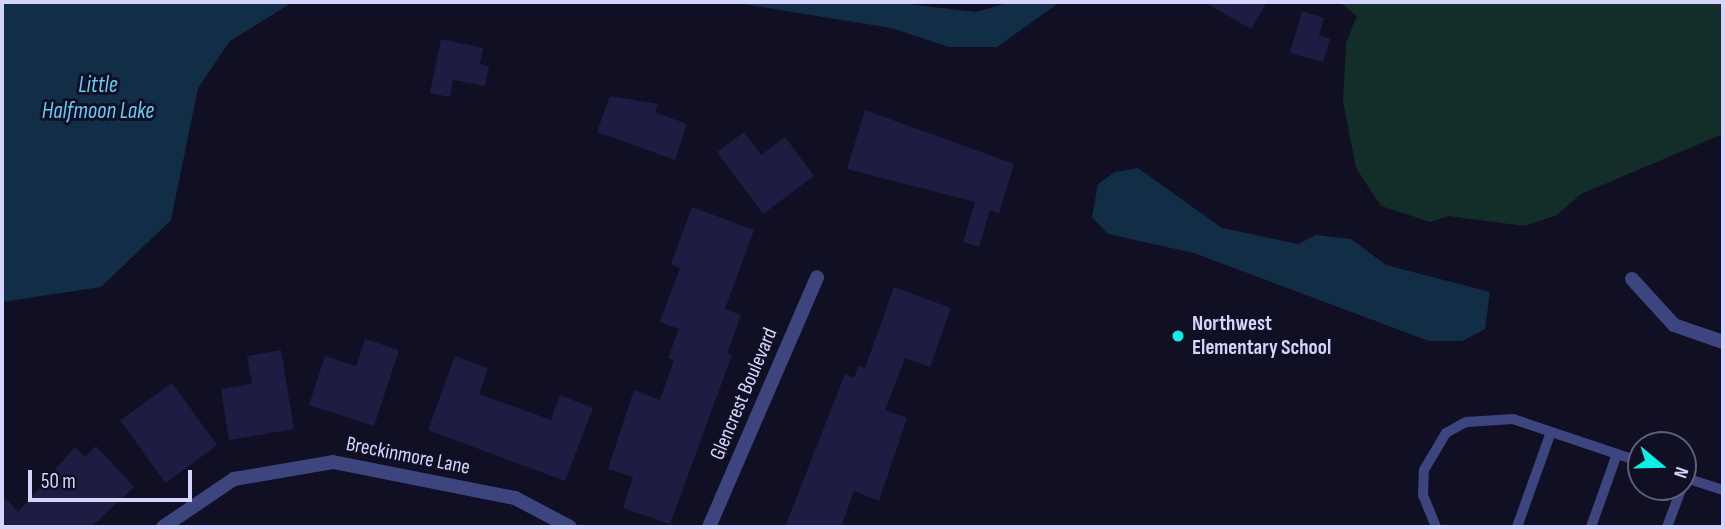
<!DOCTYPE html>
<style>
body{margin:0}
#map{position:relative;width:1725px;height:529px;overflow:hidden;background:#100f23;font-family:"Sofia Sans Condensed",sans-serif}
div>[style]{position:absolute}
.green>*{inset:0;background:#132d28}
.water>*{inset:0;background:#112e46}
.building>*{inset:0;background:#1e1c43;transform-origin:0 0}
.lane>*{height:10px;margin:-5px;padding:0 5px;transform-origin:5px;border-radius:5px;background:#3d457f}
.street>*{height:14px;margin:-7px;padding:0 7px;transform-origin:7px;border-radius:7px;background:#3d457f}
.dots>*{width:19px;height:19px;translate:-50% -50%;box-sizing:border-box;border:4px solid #100f23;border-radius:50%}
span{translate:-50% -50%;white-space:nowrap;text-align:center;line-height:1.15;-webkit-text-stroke:6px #100f23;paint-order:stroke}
.poi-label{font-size:21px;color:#d4d5fd;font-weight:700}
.left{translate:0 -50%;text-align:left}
.street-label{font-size:21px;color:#d4d5fd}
.water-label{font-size:23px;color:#68caf7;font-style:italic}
.frame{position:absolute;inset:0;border:4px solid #d4d5fd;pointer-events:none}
.north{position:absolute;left:1627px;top:431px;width:70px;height:70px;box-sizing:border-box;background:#100f23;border:2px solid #5e5e7a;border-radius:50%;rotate:109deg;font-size:19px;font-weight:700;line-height:28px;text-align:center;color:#d4d5fd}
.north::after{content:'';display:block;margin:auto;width:24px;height:32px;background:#0defe3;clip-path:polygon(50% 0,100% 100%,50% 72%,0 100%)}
.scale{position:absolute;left:28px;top:470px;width:164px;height:32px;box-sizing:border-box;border:4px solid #d4d5fd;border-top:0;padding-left:9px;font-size:21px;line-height:24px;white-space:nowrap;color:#d4d5fd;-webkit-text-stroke:5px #100f23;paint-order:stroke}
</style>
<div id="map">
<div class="green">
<div style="clip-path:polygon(1339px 2px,1723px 2px,1723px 134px,1581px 194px,1557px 215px,1525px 226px,1448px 216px,1430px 222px,1381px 206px,1356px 168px,1343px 101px,1346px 43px,1357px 16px)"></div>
</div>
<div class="water">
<div style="clip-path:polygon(2px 2px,293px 2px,230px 41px,198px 88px,171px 220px,101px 287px,2px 302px)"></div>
<div style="clip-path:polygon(731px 2px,891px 2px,976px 12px,1011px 2px,1060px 2px,997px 47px,949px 47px,891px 28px)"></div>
<div style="clip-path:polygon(1138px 168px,1222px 228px,1298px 244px,1316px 235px,1351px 239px,1386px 265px,1490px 292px,1485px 329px,1462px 341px,1429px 341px,1194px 253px,1108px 234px,1092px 217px,1098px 184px,1115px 172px)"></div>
</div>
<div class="building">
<div style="clip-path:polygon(1204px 2px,1267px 2px,1251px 29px)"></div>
<div style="clip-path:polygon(1302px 11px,1324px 18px,1319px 35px,1330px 39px,1323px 62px,1290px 53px)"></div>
<div style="clip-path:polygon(441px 39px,483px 48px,480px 64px,489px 66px,485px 86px,453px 80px,450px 97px,430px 93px)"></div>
<div style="clip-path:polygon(610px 96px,658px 104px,655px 112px,687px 124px,675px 160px,597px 132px)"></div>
<div style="clip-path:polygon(865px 110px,1014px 164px,999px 213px,990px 210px,979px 247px,963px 242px,975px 202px,847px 169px)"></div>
<div style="clip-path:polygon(744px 132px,761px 155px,785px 137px,814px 176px,763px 214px,717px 152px)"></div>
<div style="clip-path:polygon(692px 207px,754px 230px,725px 309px,741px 315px,727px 353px,732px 355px,670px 524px,623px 508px,633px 477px,608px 469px,634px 390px,660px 400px,674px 360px,668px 358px,679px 329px,660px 322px,680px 268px,671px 264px)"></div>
<div style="clip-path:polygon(894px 287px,951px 308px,930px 367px,905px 358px,885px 410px,907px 418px,879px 501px,854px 491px,841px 527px,785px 527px,845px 374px,854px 378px,859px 365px,865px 368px)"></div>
<div style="clip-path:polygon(365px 339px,399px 350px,374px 426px,309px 405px,325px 356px,356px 366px)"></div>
<div style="clip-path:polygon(281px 350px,294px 429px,229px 440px,221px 389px,252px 384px,247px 356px)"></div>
<div style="clip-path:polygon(455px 356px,488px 368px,479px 394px,551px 420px,560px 395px,593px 408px,565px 481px,428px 430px)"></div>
<div style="left:172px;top:383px;width:77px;height:64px;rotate:54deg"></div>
<div style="clip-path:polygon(96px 446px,134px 487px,91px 527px,2px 527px,2px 494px,18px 512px,75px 447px,85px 457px)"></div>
</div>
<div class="lane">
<div style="left:1683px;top:477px;width:42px;rotate:18deg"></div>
<div style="left:1436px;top:527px;width:35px;rotate:-112deg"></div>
<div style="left:1423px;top:495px;width:25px;rotate:-88deg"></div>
<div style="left:1424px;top:470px;width:43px;rotate:-59.3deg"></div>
<div style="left:1446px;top:433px;width:23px;rotate:-29deg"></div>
<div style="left:1466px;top:422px;width:47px;rotate:-3.7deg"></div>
<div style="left:1513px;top:419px;width:135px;rotate:18.6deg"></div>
<div style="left:1517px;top:527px;width:101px;rotate:-70.3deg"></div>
<div style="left:1591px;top:527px;width:77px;rotate:-70.4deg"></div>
<div style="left:1667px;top:527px;width:43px;rotate:-69.4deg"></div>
</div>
<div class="street">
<div style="left:1632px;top:279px;width:62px;rotate:47.6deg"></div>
<div style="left:1674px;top:325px;width:52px;rotate:19.1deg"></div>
<div style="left:163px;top:527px;width:86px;rotate:-34.1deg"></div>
<div style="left:234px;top:479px;width:100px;rotate:-9.7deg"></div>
<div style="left:333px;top:462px;width:186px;rotate:11.2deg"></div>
<div style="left:515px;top:498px;width:62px;rotate:27.8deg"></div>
<div style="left:709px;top:527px;width:272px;rotate:-66.6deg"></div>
</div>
<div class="dots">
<div style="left:1178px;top:336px;background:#0defe3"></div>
</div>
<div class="poi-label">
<span class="left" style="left:1192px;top:336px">Northwest<br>Elementary School</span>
</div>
<div class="street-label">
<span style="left:744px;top:394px;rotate:-67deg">Glencrest Boulevard</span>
<span style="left:408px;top:456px;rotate:11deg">Breckinmore Lane</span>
</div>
<div class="water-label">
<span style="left:98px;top:98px">Little<br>Halfmoon Lake</span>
</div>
<div class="frame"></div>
<div class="north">N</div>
<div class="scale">50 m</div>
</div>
